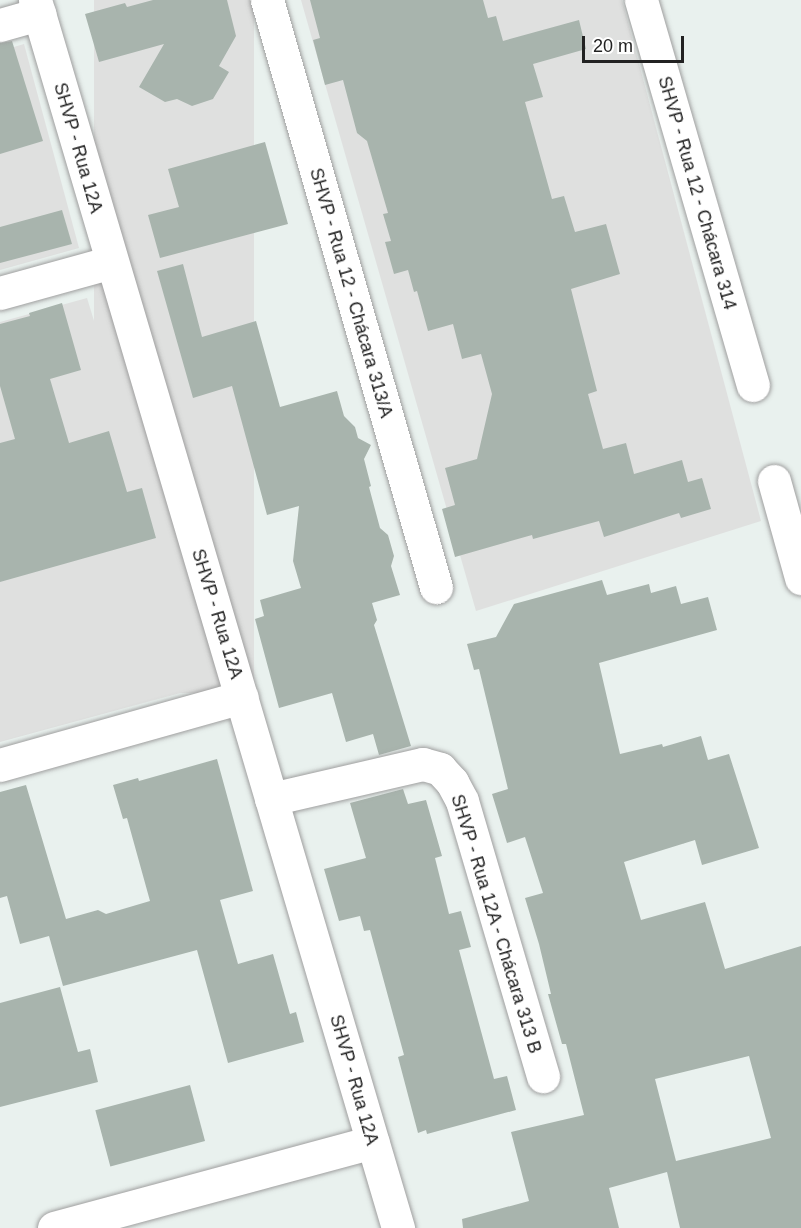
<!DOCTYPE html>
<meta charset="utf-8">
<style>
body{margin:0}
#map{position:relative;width:801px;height:1228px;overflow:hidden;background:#e9f1ee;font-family:Arial,sans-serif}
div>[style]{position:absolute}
.residential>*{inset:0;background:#dfe0df;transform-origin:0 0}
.building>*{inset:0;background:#a8b4ad;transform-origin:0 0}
.roads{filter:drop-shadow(0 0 2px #9f9f9f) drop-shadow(0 0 2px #9f9f9f)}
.minor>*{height:33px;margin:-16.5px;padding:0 16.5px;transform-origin:16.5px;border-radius:16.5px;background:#fff}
.tertiary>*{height:33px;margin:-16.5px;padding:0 16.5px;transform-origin:16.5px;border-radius:16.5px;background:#fff}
span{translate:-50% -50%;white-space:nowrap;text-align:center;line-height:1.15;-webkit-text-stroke:4.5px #fff;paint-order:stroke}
.street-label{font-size:18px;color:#222}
.scale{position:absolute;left:582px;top:36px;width:102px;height:27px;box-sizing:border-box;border:3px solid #222;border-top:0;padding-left:8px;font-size:18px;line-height:21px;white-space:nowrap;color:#222;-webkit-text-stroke:4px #fff;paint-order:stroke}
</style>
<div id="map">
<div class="residential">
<div style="left:94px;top:0;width:160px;height:693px"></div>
<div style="clip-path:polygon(301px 0,622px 0,761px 521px,476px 611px)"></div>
<div style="clip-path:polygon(24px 44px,79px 248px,0 270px,0 51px)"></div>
<div style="clip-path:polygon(87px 298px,206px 686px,0 742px,0 322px)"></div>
</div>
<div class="building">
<div style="clip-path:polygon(153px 0,227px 0,236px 36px,219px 66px,229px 72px,213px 99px,192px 106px,177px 99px,165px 102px,139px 87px,164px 44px,99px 62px,85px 14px,125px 3px,127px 7px)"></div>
<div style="clip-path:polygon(310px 0,483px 0,488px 18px,496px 16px,503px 41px,579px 20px,586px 49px,533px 64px,543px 97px,525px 102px,552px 199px,564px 196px,575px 232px,606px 224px,620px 274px,571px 289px,597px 391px,588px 394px,603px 449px,626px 443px,634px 474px,682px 460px,688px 482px,702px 478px,711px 509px,681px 518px,679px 513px,604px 537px,599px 521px,533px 539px,532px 535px,455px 557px,442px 509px,455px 505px,445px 468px,477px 459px,492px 394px,481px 354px,462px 359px,453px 324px,428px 331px,417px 291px,414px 292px,408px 270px,394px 274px,385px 242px,391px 241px,383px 214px,388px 213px,367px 141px,357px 133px,343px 80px,325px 85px,313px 40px,320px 38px)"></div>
<div style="clip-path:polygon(12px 41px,43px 141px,0 154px,0 43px)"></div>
<div style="clip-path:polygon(265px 142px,288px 224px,160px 258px,148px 215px,179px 207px,168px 169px)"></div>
<div style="clip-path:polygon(62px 210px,72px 244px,0 263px,0 227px)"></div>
<div style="clip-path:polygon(183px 264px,202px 337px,256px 321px,280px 407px,337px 391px,344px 416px,355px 427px,358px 438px,371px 445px,364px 459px,371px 486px,369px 487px,380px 528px,388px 535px,394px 556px,391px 566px,400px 595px,372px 603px,377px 620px,374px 625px,411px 746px,379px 755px,373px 734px,346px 742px,332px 693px,279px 708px,255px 619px,264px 616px,260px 600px,301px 588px,293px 561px,299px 506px,267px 515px,232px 386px,193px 398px,157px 271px)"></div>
<div style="clip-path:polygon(62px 303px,81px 370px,50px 379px,69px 443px,109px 431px,127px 492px,142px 488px,156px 538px,0 582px,0 443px,15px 439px,0 386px,0 324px,30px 316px,29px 313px)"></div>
<div style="clip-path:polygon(evenodd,602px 580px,607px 595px,649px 584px,651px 593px,676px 586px,681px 604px,708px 597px,717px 630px,599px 663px,620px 754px,662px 744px,663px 747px,701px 736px,708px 760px,729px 754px,759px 848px,702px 865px,695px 840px,624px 862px,641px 920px,705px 902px,725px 969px,801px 946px,801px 1228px,680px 1228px,667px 1172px,609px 1188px,619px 1228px,463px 1228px,462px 1219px,529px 1201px,511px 1132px,584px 1115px,566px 1044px,562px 1044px,548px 994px,551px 994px,539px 944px,525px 898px,543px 893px,525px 837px,507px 843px,492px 794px,508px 789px,479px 669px,474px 670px,467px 644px,496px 637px,514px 604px,602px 580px,749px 1056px,771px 1138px,676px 1161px,655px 1079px,749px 1056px)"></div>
<div style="clip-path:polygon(217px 759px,253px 891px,220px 900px,238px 964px,273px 954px,290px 1014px,296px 1012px,304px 1042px,228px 1063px,197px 950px,63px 986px,49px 936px,20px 944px,7px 896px,0 898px,0 792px,26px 785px,66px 919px,98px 910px,106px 914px,150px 901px,127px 818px,123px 819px,113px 785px,138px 778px,139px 781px)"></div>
<div style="clip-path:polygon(403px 789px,408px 804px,426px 800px,442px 856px,435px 858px,449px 914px,461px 911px,471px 947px,459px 950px,494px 1079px,507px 1076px,516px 1110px,427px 1134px,426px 1130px,418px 1133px,398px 1057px,404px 1055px,370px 930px,364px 931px,360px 916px,339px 921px,324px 869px,366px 858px,350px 803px)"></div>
<div style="clip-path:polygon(60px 987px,78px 1052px,90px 1049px,98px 1082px,0 1107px,0 1003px)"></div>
<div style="left:190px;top:1085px;width:58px;height:98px;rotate:75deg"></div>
</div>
<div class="roads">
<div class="minor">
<div style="left:267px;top:0;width:611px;rotate:73.94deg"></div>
<div style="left:641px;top:0;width:401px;rotate:73.8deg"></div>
<div style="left:0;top:25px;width:41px;rotate:-15.8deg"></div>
<div style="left:0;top:293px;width:116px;rotate:-15.5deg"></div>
<div style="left:774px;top:481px;width:101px;rotate:74.4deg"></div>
<div style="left:0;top:765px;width:251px;rotate:-15.7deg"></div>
<div style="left:271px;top:799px;width:156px;rotate:-13deg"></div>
<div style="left:423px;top:764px;width:18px;rotate:16deg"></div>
<div style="left:440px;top:769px;width:18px;rotate:47deg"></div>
<div style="left:452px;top:782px;width:21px;rotate:62deg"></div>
<div style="left:462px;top:801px;width:287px;rotate:73.6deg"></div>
<div style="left:54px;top:1228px;width:330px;rotate:-15.1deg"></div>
</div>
<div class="tertiary">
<div style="left:35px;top:0;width:1281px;rotate:73.53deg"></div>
</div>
</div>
<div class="street-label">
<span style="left:78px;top:148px;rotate:74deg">SHVP - Rua 12A</span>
<span style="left:697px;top:193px;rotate:74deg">SHVP - Rua 12 - Chácara 314</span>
<span style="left:351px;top:293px;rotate:74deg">SHVP - Rua 12 - Chácara 313/A</span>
<span style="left:217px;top:614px;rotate:73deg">SHVP - Rua 12A</span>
<span style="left:496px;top:924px;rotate:73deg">SHVP - Rua 12A - Chácara 313 B</span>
<span style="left:354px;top:1080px;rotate:74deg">SHVP - Rua 12A</span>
</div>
<div class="scale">20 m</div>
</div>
